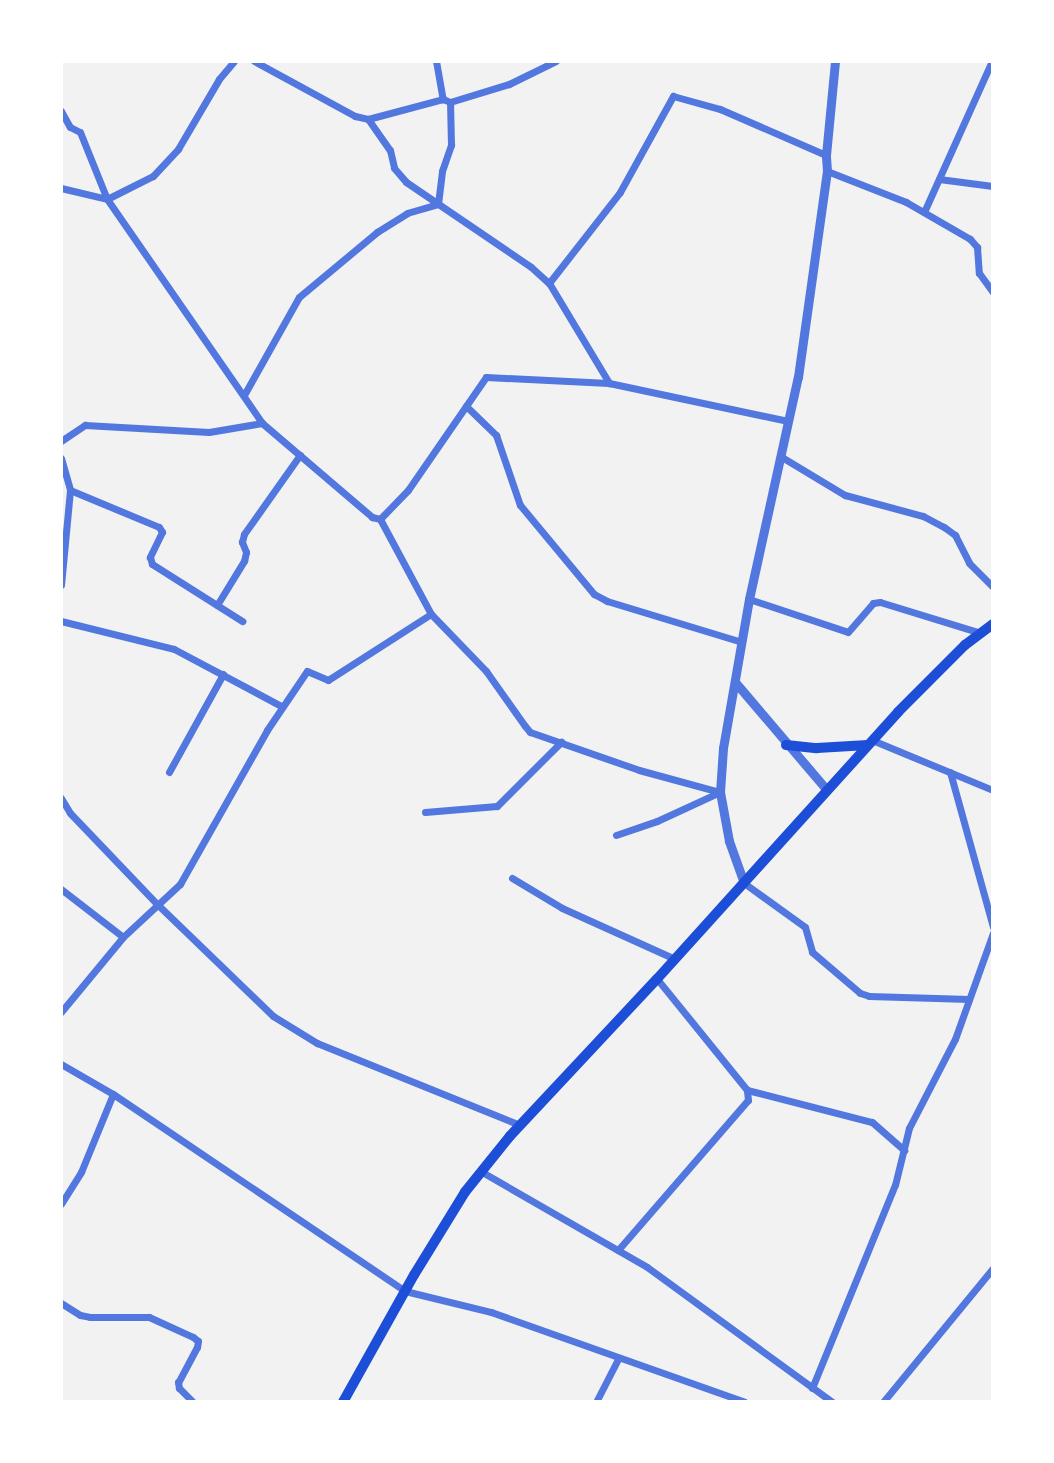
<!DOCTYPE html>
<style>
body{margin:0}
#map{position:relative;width:1054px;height:1463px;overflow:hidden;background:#f2f2f2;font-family:Helvetica,sans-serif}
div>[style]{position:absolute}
.minor>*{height:7px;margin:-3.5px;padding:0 3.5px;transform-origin:3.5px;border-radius:3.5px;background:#5277de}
.tertiary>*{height:9px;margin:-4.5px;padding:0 4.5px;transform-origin:4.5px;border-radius:4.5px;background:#5277de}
.primary>*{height:10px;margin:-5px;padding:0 5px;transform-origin:5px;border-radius:5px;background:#1d4ed8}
span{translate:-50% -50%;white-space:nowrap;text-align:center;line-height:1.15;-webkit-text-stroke:7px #fff;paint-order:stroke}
.frame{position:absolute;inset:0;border:63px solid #fff;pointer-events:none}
</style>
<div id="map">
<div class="minor">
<div style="left:254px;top:61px;width:115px;rotate:28.6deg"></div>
<div style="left:355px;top:116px;width:13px;rotate:13deg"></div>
<div style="left:368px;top:119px;width:38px;rotate:55deg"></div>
<div style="left:390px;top:150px;width:18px;rotate:77deg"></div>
<div style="left:394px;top:168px;width:18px;rotate:49deg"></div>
<div style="left:406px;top:182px;width:151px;rotate:34.2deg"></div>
<div style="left:531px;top:267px;width:24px;rotate:42deg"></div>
<div style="left:549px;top:283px;width:117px;rotate:59deg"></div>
<div style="left:436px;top:61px;width:39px;rotate:80deg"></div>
<div style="left:61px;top:111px;width:18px;rotate:61deg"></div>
<div style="left:70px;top:127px;width:11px;rotate:27deg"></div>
<div style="left:80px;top:132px;width:72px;rotate:68.1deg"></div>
<div style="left:107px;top:199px;width:272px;rotate:55.3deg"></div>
<div style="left:262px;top:423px;width:145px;rotate:40.5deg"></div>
<div style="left:372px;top:517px;width:8px;rotate:14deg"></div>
<div style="left:380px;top:519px;width:108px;rotate:61.8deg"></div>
<div style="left:431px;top:614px;width:79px;rotate:46deg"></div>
<div style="left:486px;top:671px;width:67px;rotate:54.7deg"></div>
<div style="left:525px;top:726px;width:8px;rotate:50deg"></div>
<div style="left:530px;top:732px;width:115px;rotate:19.2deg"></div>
<div style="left:639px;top:770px;width:84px;rotate:15.2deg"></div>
<div style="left:368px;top:119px;width:78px;rotate:-14.9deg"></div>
<div style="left:443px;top:99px;width:8px;rotate:23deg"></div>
<div style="left:450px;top:102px;width:62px;rotate:-17deg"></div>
<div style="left:509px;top:84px;width:52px;rotate:-26.1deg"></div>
<div style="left:827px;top:171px;width:85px;rotate:21.4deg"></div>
<div style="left:906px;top:202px;width:74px;rotate:30deg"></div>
<div style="left:970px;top:239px;width:11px;rotate:49deg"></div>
<div style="left:977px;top:247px;width:26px;rotate:86deg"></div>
<div style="left:979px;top:273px;width:24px;rotate:54deg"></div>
<div style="left:939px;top:179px;width:54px;rotate:7.4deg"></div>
<div style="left:61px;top:188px;width:47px;rotate:13.4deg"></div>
<div style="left:107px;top:199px;width:51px;rotate:-26.6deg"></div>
<div style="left:153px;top:176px;width:37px;rotate:-47deg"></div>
<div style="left:178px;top:149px;width:81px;rotate:-59.6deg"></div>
<div style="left:219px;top:79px;width:23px;rotate:-50deg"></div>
<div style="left:924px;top:212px;width:166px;rotate:-65.8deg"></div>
<div style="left:549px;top:283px;width:115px;rotate:-52deg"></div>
<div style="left:620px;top:192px;width:110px;rotate:-61.1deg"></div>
<div style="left:673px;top:96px;width:49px;rotate:15.5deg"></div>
<div style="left:720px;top:109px;width:116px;rotate:23.5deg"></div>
<div style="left:244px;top:395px;width:112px;rotate:-60.7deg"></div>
<div style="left:299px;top:297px;width:102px;rotate:-39.8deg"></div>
<div style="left:377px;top:232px;width:36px;rotate:-32deg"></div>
<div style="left:407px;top:213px;width:32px;rotate:-16deg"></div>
<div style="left:438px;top:204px;width:33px;rotate:-83deg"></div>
<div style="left:442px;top:171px;width:28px;rotate:-71deg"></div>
<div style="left:451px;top:145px;width:43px;rotate:-91.3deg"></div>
<div style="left:466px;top:406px;width:42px;rotate:44deg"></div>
<div style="left:496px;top:435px;width:74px;rotate:71.1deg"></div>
<div style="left:520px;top:505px;width:116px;rotate:50.3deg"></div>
<div style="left:594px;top:594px;width:15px;rotate:28deg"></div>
<div style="left:607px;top:601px;width:141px;rotate:16.9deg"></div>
<div style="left:61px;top:441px;width:29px;rotate:-34deg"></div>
<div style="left:85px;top:425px;width:124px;rotate:3.2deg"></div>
<div style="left:209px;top:432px;width:54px;rotate:-9.6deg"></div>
<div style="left:780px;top:456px;width:76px;rotate:31deg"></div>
<div style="left:845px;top:495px;width:81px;rotate:15.1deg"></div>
<div style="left:923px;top:516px;width:24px;rotate:28deg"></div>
<div style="left:944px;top:527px;width:14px;rotate:36deg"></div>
<div style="left:955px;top:535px;width:31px;rotate:63deg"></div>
<div style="left:969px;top:563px;width:34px;rotate:45deg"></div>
<div style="left:61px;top:458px;width:33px;rotate:74deg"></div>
<div style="left:70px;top:490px;width:95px;rotate:95.4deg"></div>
<div style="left:70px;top:490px;width:96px;rotate:22.6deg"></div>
<div style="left:159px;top:527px;width:6px;rotate:59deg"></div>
<div style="left:162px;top:532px;width:28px;rotate:116deg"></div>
<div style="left:150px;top:557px;width:7px;rotate:74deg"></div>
<div style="left:152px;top:564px;width:107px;rotate:32.3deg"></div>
<div style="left:380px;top:519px;width:40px;rotate:-46deg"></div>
<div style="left:408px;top:490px;width:137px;rotate:-55.4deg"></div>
<div style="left:486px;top:377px;width:123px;rotate:2.8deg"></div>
<div style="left:609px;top:383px;width:183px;rotate:12deg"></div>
<div style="left:749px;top:599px;width:104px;rotate:18.4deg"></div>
<div style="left:848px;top:632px;width:38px;rotate:-49deg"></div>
<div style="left:873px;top:603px;width:7px;rotate:-8deg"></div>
<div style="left:880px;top:602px;width:106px;rotate:17.1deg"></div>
<div style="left:217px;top:605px;width:52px;rotate:-58.5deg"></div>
<div style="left:244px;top:561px;width:9px;rotate:-77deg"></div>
<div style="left:246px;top:552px;width:11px;rotate:-112deg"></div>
<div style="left:242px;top:542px;width:8px;rotate:-76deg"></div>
<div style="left:244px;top:534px;width:97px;rotate:-54.7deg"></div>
<div style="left:61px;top:621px;width:116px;rotate:13.9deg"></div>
<div style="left:174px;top:649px;width:121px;rotate:28deg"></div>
<div style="left:872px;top:740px;width:131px;rotate:22.5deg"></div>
<div style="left:169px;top:772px;width:112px;rotate:-61.1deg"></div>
<div style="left:950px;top:772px;width:161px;rotate:74.5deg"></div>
<div style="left:61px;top:798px;width:17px;rotate:59deg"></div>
<div style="left:70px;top:813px;width:126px;rotate:46.3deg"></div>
<div style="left:157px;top:904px;width:161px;rotate:44deg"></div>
<div style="left:273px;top:1016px;width:52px;rotate:31.5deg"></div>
<div style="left:317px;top:1043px;width:219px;rotate:22deg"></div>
<div style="left:425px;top:812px;width:72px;rotate:-4.8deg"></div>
<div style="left:497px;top:806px;width:91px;rotate:-45deg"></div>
<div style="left:616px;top:835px;width:43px;rotate:-18.9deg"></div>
<div style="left:657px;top:821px;width:69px;rotate:-24.7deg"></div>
<div style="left:512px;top:878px;width:58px;rotate:31deg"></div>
<div style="left:562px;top:908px;width:124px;rotate:24.3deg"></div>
<div style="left:744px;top:883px;width:75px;rotate:35.8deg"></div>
<div style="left:805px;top:927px;width:26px;rotate:74deg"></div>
<div style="left:812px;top:952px;width:63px;rotate:40.5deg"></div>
<div style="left:860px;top:993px;width:9px;rotate:18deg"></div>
<div style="left:869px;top:996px;width:100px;rotate:1.7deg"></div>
<div style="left:61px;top:889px;width:78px;rotate:37.7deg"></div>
<div style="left:61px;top:1012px;width:97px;rotate:-50.4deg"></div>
<div style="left:123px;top:937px;width:78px;rotate:-42.9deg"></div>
<div style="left:180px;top:884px;width:177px;rotate:-60.5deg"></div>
<div style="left:267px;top:730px;width:71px;rotate:-55.9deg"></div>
<div style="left:307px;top:671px;width:23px;rotate:23deg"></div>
<div style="left:328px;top:680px;width:122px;rotate:-32.7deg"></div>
<div style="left:61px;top:1064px;width:60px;rotate:30deg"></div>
<div style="left:113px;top:1094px;width:352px;rotate:34deg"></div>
<div style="left:405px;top:1291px;width:89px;rotate:13.7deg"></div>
<div style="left:491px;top:1312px;width:269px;rotate:19.5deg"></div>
<div style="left:747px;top:1090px;width:129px;rotate:14.4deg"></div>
<div style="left:872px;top:1122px;width:43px;rotate:41.2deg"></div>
<div style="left:482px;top:1172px;width:190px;rotate:29.9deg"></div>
<div style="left:647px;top:1267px;width:229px;rotate:36.1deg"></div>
<div style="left:61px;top:1204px;width:38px;rotate:-58deg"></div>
<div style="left:81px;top:1172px;width:84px;rotate:-67.7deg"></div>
<div style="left:618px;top:1250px;width:198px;rotate:-49.1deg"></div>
<div style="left:748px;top:1100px;width:10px;rotate:-96deg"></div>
<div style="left:747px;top:1090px;width:143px;rotate:-129deg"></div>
<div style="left:61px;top:1303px;width:22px;rotate:32deg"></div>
<div style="left:80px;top:1315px;width:10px;rotate:11deg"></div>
<div style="left:90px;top:1317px;width:59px"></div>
<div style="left:149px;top:1317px;width:48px;rotate:24.4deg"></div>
<div style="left:193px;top:1337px;width:6px;rotate:39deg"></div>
<div style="left:198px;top:1341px;width:6px;rotate:99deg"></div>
<div style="left:197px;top:1347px;width:40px;rotate:118deg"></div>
<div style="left:178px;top:1382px;width:6px;rotate:81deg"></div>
<div style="left:179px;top:1388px;width:20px;rotate:45deg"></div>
<div style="left:812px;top:1388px;width:219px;rotate:-67.8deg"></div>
<div style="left:895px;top:1185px;width:59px;rotate:-76.2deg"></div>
<div style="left:909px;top:1128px;width:100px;rotate:-62.7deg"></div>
<div style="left:955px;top:1039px;width:113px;rotate:-70.3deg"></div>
<div style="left:596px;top:1402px;width:48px;rotate:-62.9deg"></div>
<div style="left:883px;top:1402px;width:173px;rotate:-50.6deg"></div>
</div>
<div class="tertiary">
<div style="left:735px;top:682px;width:142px;rotate:49.6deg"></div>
<div style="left:744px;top:883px;width:45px;rotate:-109.7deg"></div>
<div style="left:729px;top:841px;width:50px;rotate:-100.4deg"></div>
<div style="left:720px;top:792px;width:44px;rotate:-86.1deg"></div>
<div style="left:723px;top:748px;width:151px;rotate:-80.1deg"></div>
<div style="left:749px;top:599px;width:227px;rotate:-77.6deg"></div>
<div style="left:798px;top:377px;width:208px;rotate:-82deg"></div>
<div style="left:827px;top:171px;width:16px;rotate:-94deg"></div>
<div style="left:826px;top:155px;width:94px;rotate:-84.5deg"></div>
</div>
<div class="primary">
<div style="left:786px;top:745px;width:31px;rotate:6deg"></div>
<div style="left:817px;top:748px;width:51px;rotate:-3.4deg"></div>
<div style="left:343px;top:1402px;width:145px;rotate:-60.8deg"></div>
<div style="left:414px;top:1275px;width:97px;rotate:-58.4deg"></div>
<div style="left:465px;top:1192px;width:72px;rotate:-51.2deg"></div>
<div style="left:510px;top:1136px;width:215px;rotate:-46.9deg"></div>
<div style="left:657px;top:979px;width:360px;rotate:-47.9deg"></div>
<div style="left:898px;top:712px;width:95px;rotate:-45deg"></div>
<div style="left:965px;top:645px;width:35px;rotate:-37deg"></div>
</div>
<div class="frame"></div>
</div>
